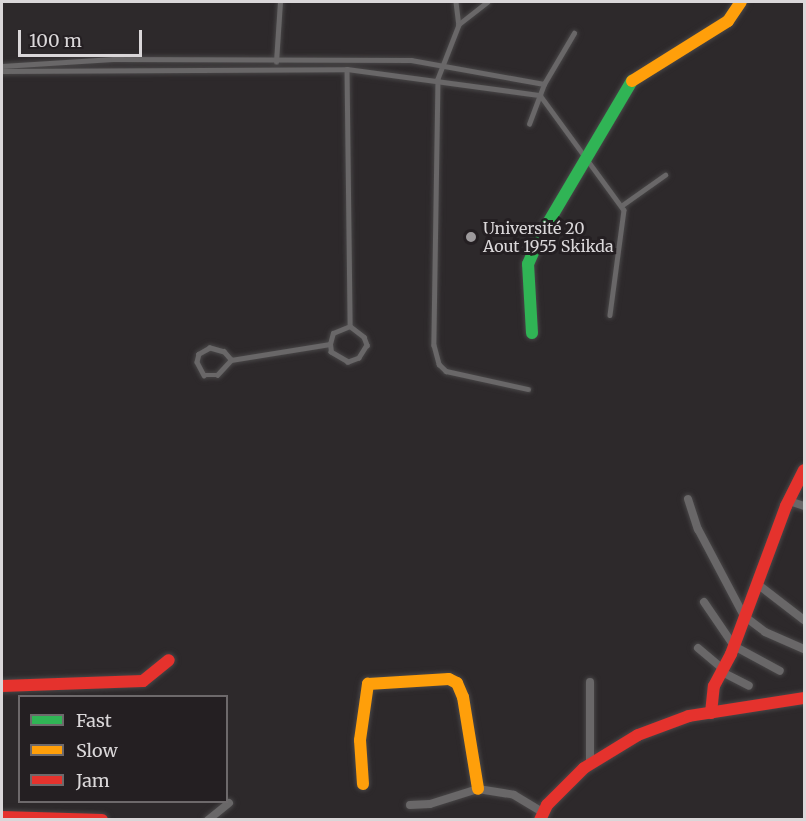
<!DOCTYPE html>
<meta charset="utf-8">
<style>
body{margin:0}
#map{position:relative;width:806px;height:821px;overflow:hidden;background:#2d292b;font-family:Merriweather,serif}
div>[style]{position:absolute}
.roads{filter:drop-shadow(0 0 2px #484647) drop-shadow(0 0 2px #484647)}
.lane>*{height:4.5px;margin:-2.25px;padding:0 2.25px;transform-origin:2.25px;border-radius:2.25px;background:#696768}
.street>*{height:8px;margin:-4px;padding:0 4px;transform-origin:4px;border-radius:4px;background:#696768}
.fast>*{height:12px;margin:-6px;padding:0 6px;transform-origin:6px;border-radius:6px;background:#30b455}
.slow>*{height:12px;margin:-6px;padding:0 6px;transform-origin:6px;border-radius:6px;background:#ff9f0a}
.jam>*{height:12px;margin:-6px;padding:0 6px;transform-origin:6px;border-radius:6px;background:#e5322d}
.dots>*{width:16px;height:16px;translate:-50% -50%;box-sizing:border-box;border:3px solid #241f22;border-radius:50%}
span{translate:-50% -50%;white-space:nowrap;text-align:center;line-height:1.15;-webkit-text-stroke:6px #241f22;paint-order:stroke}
.poi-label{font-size:16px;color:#dad7d9}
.left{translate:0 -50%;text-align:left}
.frame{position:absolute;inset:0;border:3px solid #dad7d9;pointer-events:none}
.legend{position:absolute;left:18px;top:695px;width:210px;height:108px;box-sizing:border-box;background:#241f22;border:2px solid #6d696b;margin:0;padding:8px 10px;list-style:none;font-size:18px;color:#dad7d9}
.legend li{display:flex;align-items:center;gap:12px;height:30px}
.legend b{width:30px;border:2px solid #6d696b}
.scale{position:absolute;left:18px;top:30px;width:124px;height:27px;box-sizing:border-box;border:3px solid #dad7d9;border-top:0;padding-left:8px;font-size:18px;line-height:21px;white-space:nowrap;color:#dad7d9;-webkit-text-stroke:4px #241f22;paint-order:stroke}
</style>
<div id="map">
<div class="roads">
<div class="lane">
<div style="left:456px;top:2px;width:23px;rotate:83deg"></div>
<div style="left:488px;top:2px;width:37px;rotate:142deg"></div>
<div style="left:459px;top:25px;width:58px;rotate:111.3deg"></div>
<div style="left:438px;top:79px;width:266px;rotate:90.9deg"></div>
<div style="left:434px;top:345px;width:20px;rotate:75deg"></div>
<div style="left:439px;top:364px;width:10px;rotate:45deg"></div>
<div style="left:446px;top:371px;width:84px;rotate:12.4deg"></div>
<div style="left:276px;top:62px;width:60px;rotate:-86.2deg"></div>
<div style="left:2px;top:66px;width:111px;rotate:-3.6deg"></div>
<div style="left:113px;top:59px;width:298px;rotate:0.2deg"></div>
<div style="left:411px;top:60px;width:135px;rotate:10.2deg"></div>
<div style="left:347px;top:69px;width:257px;rotate:89.3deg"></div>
<div style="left:350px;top:326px;width:18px;rotate:38deg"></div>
<div style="left:364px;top:337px;width:9px;rotate:69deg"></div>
<div style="left:367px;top:345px;width:15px;rotate:122deg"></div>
<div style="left:359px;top:358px;width:12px;rotate:160deg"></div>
<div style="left:348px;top:362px;width:20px;rotate:-150deg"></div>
<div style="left:331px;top:352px;width:8px;rotate:-97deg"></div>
<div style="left:330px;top:344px;width:11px;rotate:-75deg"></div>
<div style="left:333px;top:333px;width:18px;rotate:-22deg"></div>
<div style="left:2px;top:71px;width:345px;rotate:-0.3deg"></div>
<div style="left:347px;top:69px;width:195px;rotate:7.7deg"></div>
<div style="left:540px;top:95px;width:142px;rotate:53.9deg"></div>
<div style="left:624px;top:210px;width:106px;rotate:97.6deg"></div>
<div style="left:529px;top:124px;width:43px;rotate:-69.4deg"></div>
<div style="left:544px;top:84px;width:59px;rotate:-59.5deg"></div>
<div style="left:621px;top:206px;width:54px;rotate:-35.2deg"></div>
<div style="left:231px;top:360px;width:11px;rotate:-131deg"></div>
<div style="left:224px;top:352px;width:15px;rotate:-164deg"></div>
<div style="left:210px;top:348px;width:13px;rotate:151deg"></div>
<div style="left:199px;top:354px;width:8px;rotate:104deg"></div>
<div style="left:197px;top:362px;width:15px;rotate:62deg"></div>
<div style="left:204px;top:375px;width:13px"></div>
<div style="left:217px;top:375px;width:21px;rotate:-47deg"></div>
<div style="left:231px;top:360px;width:100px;rotate:-9.2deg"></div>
</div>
<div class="street">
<div style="left:688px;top:499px;width:32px;rotate:72deg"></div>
<div style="left:698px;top:529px;width:98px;rotate:62.1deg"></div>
<div style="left:744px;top:616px;width:26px;rotate:37deg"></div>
<div style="left:765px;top:632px;width:43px;rotate:23.6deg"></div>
<div style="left:789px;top:501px;width:16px;rotate:18deg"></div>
<div style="left:756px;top:583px;width:61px;rotate:37.6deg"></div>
<div style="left:704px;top:602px;width:53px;rotate:55.7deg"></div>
<div style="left:734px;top:646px;width:52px;rotate:28.5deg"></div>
<div style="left:698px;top:648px;width:33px;rotate:40deg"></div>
<div style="left:722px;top:672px;width:30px;rotate:27deg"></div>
<div style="left:590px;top:763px;width:81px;rotate:-90deg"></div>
<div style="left:410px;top:805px;width:20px;rotate:-3deg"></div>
<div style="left:430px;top:804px;width:50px;rotate:-17.4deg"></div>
<div style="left:478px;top:789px;width:36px;rotate:9deg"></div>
<div style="left:514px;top:795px;width:33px;rotate:31deg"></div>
<div style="left:208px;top:820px;width:27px;rotate:-39deg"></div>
</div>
<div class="fast">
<div style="left:532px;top:333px;width:69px;rotate:-93.3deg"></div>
<div style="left:528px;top:264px;width:34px;rotate:-66deg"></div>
<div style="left:542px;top:233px;width:177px;rotate:-59.4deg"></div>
</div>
<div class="slow">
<div style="left:632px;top:81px;width:113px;rotate:-32deg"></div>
<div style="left:728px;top:21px;width:23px;rotate:-56deg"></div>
<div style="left:363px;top:784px;width:44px;rotate:-93.9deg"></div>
<div style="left:360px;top:740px;width:57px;rotate:-81.9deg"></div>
<div style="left:368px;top:684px;width:81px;rotate:-3.5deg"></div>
<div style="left:449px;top:679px;width:9px;rotate:27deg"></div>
<div style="left:457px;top:683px;width:15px;rotate:67deg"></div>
<div style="left:463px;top:697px;width:93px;rotate:80.7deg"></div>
</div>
<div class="jam">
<div style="left:2px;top:686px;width:141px;rotate:-2deg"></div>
<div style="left:143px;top:681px;width:33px;rotate:-39deg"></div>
<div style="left:711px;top:713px;width:27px;rotate:-84deg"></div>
<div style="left:714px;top:686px;width:36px;rotate:-62deg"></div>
<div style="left:731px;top:654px;width:158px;rotate:-69.6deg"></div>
<div style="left:786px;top:506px;width:40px;rotate:-63.4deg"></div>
<div style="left:2px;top:817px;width:100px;rotate:1.7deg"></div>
<div style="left:540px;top:820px;width:17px;rotate:-65deg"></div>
<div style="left:547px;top:805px;width:52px;rotate:-45deg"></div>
<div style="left:584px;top:768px;width:63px;rotate:-31.4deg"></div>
<div style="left:638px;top:735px;width:54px;rotate:-20.4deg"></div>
<div style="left:689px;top:716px;width:116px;rotate:-8.9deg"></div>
</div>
</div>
<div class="dots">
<div style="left:471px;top:237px;background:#9d9a9c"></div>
</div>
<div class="poi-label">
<span class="left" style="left:483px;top:237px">Université 20<br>Aout 1955 Skikda</span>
</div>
<div class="frame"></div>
<ul class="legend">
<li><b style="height:8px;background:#30b455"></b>Fast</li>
<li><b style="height:8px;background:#ff9f0a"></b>Slow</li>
<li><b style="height:8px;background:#e5322d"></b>Jam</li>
</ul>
<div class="scale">100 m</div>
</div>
